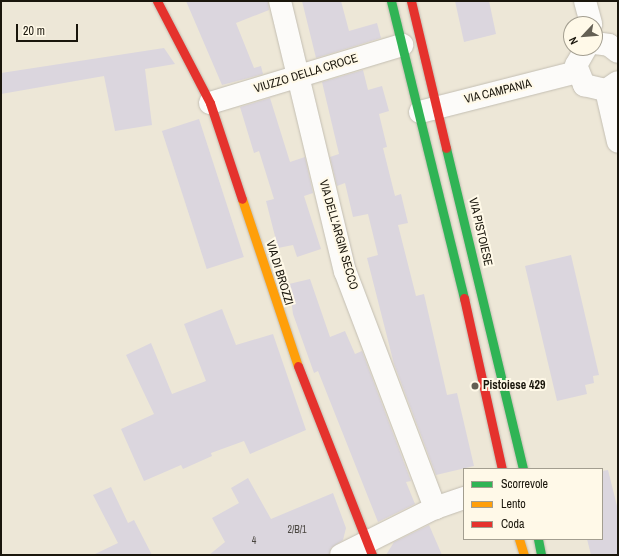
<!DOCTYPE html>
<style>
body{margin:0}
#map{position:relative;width:619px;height:556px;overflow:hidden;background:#ede7d7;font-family:"Archivo Narrow",sans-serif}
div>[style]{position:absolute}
.building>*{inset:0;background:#dbd6de;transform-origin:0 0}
.roads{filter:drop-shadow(0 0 1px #c3beb2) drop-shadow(0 0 1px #c3beb2)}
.street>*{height:22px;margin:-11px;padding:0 11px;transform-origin:11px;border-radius:11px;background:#fcfbf9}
.fast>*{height:9px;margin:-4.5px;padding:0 4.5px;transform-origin:4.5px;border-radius:4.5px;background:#30b455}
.slow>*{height:9px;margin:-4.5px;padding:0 4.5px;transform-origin:4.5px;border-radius:4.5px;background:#ff9f0a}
.jam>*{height:9px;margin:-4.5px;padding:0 4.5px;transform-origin:4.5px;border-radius:4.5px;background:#e5322d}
.dots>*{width:11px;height:11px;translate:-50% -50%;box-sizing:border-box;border:2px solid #fff9e8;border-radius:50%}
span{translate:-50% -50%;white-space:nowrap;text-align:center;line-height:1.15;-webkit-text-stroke:4px #fff9e8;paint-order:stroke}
.number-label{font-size:10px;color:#4a4640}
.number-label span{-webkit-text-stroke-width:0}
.street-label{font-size:12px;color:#1a160c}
.poi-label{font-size:12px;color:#1a160c;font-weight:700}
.left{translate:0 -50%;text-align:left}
.frame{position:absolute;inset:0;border:2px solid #1a160c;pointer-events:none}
.legend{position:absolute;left:463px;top:468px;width:140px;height:72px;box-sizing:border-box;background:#fff9e8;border:1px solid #a39e90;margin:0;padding:5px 7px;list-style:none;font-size:12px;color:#1a160c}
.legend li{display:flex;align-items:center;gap:8px;height:20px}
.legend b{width:20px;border:1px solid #a39e90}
.north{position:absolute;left:563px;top:16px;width:40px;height:40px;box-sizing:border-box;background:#fff9e8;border:1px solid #a39e90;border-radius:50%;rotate:244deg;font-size:11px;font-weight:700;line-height:16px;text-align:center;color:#1a160c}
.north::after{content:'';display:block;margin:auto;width:14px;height:18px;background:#645f53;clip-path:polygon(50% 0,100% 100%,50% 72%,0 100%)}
.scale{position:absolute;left:16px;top:24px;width:62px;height:18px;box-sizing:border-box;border:2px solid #1a160c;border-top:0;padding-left:5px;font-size:12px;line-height:14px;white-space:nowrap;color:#1a160c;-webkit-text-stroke:3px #fff9e8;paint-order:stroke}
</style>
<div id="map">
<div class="building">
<div style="clip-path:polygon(186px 1px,268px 1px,269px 10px,236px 23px,254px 68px,261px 66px,263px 74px,222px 85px)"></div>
<div style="clip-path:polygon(302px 1px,341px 1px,349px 31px,377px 23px,381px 38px,316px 58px)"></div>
<div style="clip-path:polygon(455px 1px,489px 1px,496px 34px,464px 42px)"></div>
<div style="clip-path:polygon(164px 48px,175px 64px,145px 69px,152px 125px,115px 131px,104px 76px,1px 94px,1px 73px)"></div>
<div style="clip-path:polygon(363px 70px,368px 90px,382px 86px,389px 111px,379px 114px,387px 147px,383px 148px,395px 196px,401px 194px,408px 223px,398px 225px,416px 296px,424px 294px,447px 395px,457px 393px,474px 466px,436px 475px,394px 364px,367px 258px,378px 255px,368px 214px,353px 217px,345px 183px,337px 186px,330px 157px,339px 154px,322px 82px)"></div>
<div style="clip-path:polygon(270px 98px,290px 162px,305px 157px,313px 193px,304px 196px,321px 249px,297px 257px,293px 245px,278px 248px,266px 201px,274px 199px,259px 151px,254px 153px,240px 107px)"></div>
<div style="left:199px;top:119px;width:145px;height:39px;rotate:72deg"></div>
<div style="clip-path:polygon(571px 255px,599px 375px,593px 376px,594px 383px,585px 385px,587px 394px,557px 401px,525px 266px)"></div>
<div style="clip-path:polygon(310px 279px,330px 337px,345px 331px,355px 354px,362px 351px,411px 481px,406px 482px,415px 504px,378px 522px,318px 371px,314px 373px,293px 314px,289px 284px)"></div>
<div style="clip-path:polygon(222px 309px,236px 345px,273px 334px,306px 430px,250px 454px,244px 441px,211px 453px,212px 456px,183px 469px,181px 465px,144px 481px,121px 429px,154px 414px,126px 355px,151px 343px,172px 394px,206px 381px,184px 324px)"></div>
<div style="clip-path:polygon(608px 470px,618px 510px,618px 555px,591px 555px,587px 539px,602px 539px,602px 471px)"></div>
<div style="clip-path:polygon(248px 478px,271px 519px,333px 493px,346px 528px,343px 540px,331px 548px,329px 555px,209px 555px,225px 542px,212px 518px,239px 503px,231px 488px)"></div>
<div style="clip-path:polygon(111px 487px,128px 523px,134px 520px,152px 555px,93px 555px,118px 543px,93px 495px)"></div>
<div style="clip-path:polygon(429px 525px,442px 555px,386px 555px,394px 542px)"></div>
</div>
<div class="roads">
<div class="street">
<div style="left:280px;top:1px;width:278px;rotate:76.5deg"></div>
<div style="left:345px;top:271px;width:254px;rotate:69.2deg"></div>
<div style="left:585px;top:1px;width:24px;rotate:75deg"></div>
<div style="left:595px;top:43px;width:14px;rotate:8deg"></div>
<div style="left:609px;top:45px;width:11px;rotate:38deg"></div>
<div style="left:586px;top:48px;width:20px;rotate:120deg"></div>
<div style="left:576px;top:65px;width:22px;rotate:68deg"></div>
<div style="left:584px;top:85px;width:23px;rotate:13deg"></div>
<div style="left:606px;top:90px;width:14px;rotate:-34deg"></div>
<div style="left:606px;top:90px;width:53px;rotate:77deg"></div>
<div style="left:210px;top:103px;width:201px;rotate:-16.8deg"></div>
<div style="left:420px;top:112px;width:162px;rotate:-14.3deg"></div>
<div style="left:341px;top:555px;width:105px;rotate:-26.6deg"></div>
<div style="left:435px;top:508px;width:31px;rotate:-19deg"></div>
</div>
<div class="fast">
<div style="left:391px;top:1px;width:306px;rotate:76.2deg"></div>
<div style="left:446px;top:148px;width:330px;rotate:76.5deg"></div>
<div style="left:538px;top:539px;width:16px;rotate:79deg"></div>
</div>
<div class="slow">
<div style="left:242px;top:199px;width:176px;rotate:71.5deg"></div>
<div style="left:519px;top:539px;width:17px;rotate:73deg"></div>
</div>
<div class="jam">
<div style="left:157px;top:1px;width:115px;rotate:62.5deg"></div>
<div style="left:210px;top:103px;width:101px;rotate:71.6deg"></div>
<div style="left:411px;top:1px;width:151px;rotate:76.6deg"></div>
<div style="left:464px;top:298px;width:175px;rotate:77.5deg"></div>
<div style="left:298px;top:366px;width:203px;rotate:68.6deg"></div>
</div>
</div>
<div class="dots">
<div style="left:475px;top:386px;background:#645f53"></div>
</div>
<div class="number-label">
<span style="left:297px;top:530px">2/B/1</span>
<span style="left:254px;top:541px">4</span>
</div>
<div class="street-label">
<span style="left:306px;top:74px;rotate:-17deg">VIUZZO DELLA CROCE</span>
<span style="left:498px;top:92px;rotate:-14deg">VIA CAMPANIA</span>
<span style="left:480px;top:232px;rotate:77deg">VIA PISTOIESE</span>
<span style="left:338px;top:235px;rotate:74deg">VIA DELL'ARGIN SECCO</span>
<span style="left:279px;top:273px;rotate:73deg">VIA DI BROZZI</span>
</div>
<div class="poi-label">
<span class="left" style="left:483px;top:386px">Pistoiese 429</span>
</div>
<div class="frame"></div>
<ul class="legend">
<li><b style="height:5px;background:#30b455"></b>Scorrevole</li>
<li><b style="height:5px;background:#ff9f0a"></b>Lento</li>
<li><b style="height:5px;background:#e5322d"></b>Coda</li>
</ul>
<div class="north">N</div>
<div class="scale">20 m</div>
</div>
